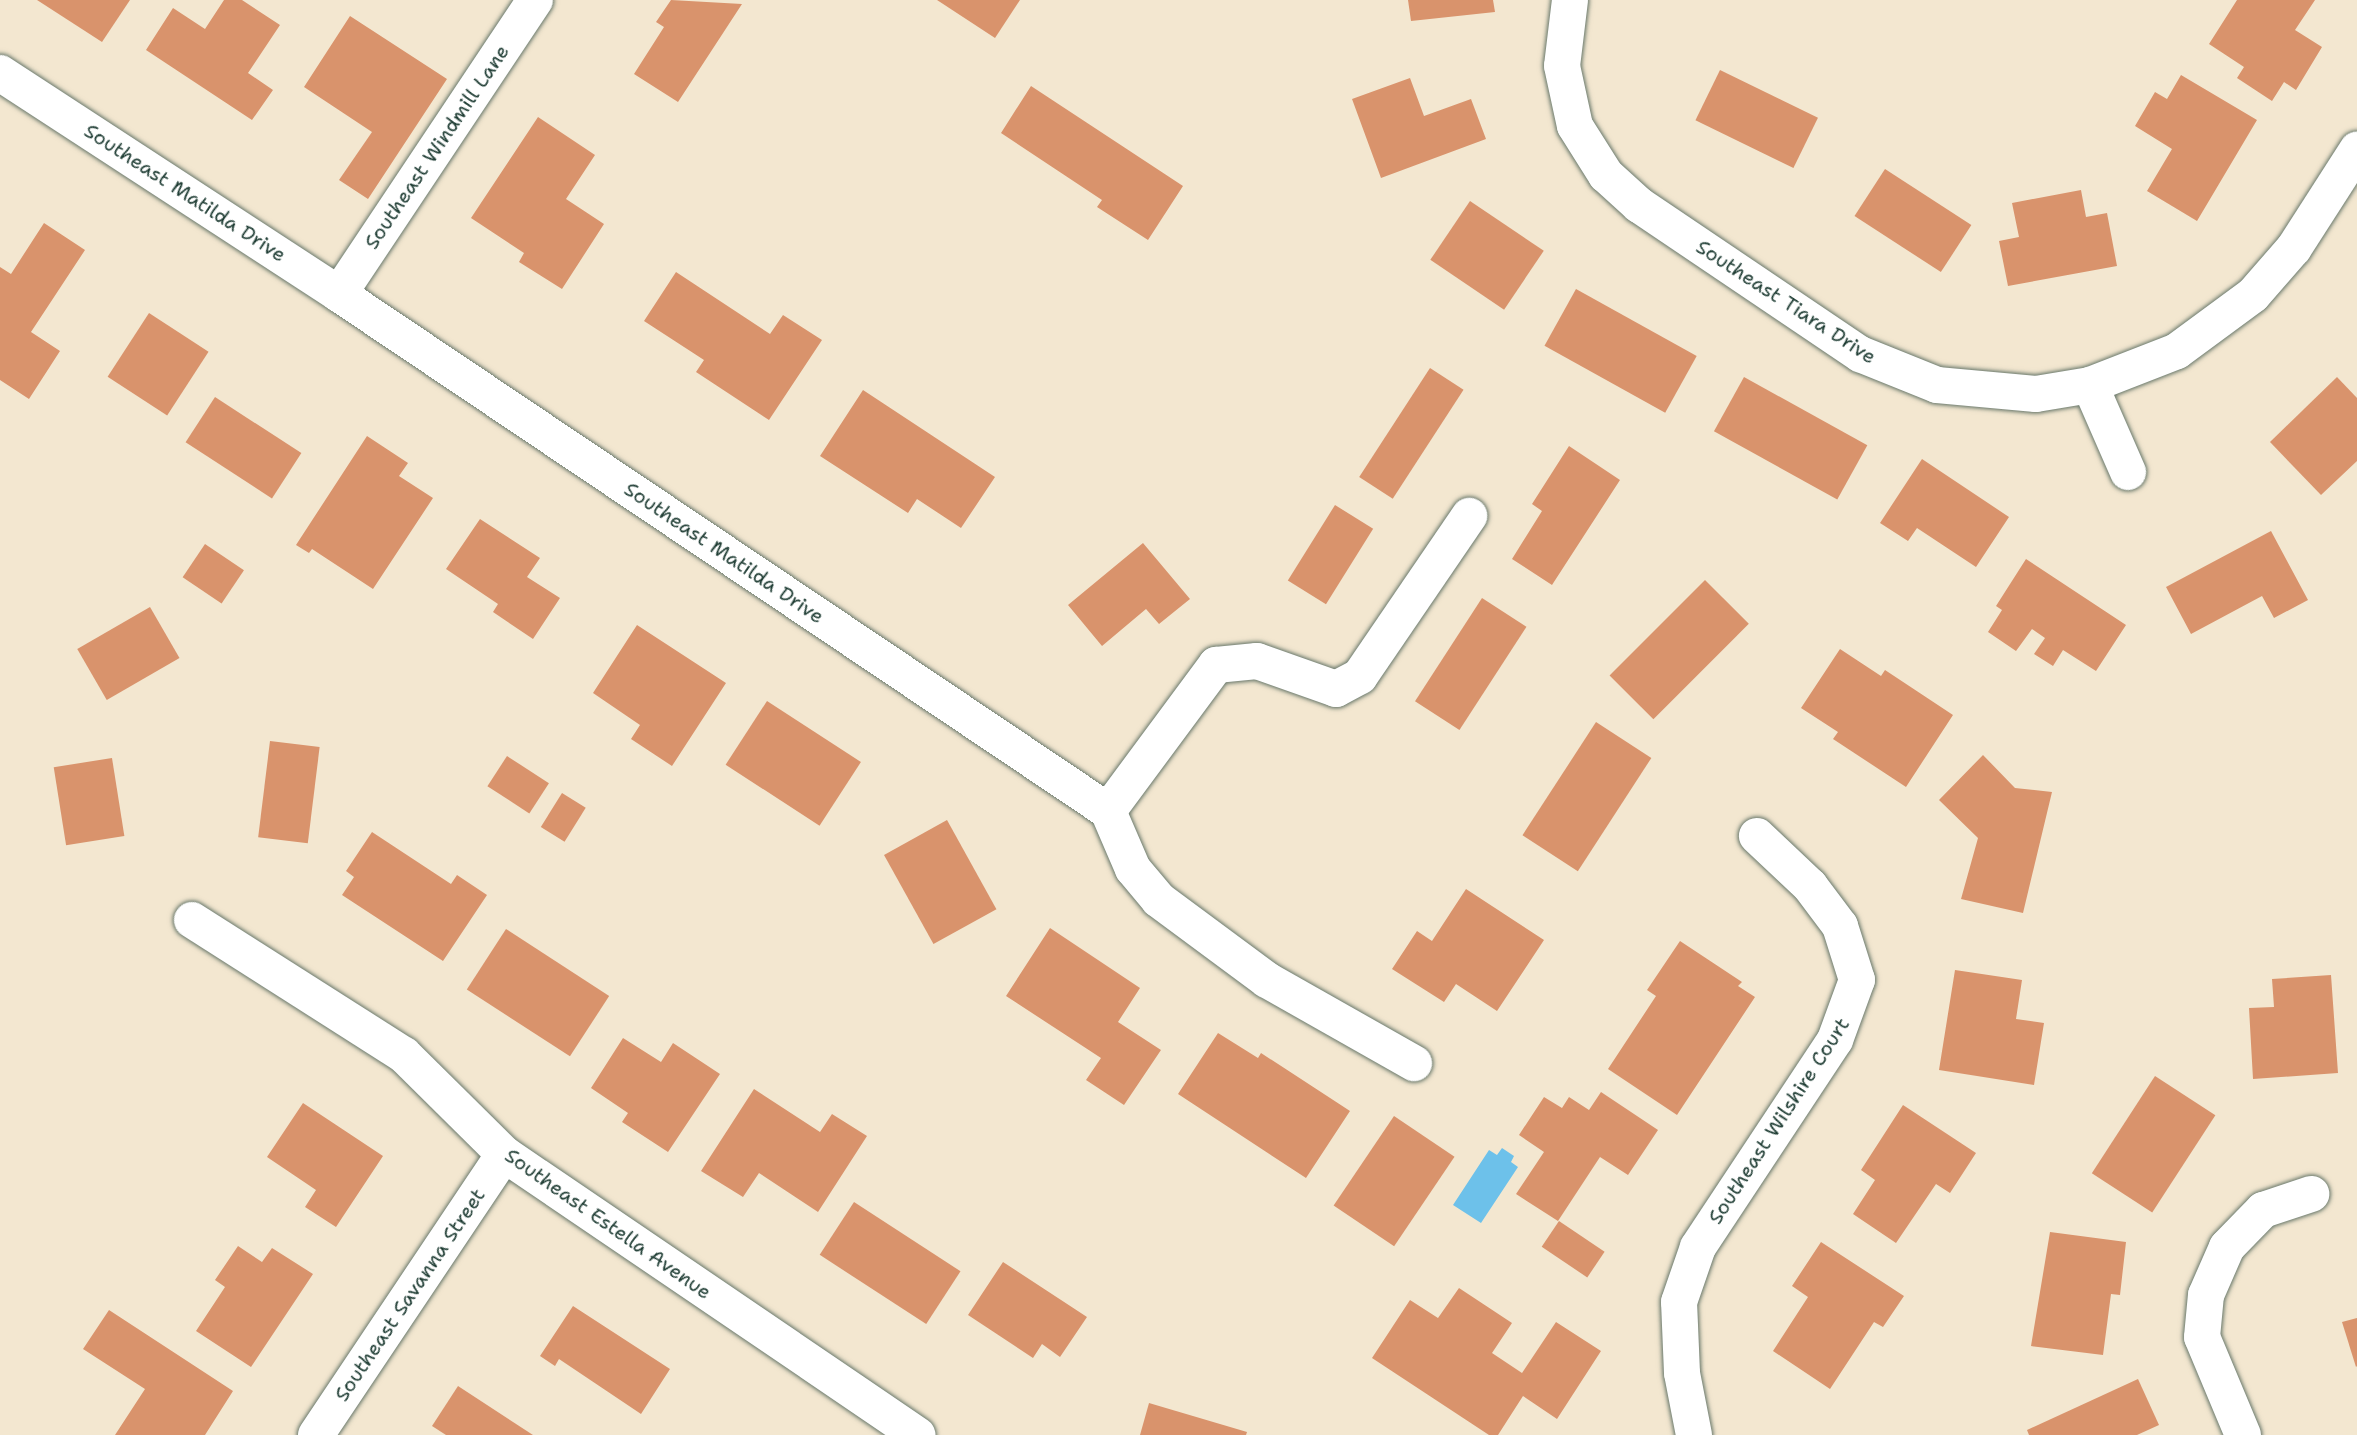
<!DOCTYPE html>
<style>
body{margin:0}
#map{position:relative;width:2357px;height:1435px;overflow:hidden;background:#f3e7d0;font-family:"Shantell Sans",sans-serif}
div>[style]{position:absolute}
.water>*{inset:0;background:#6dc1ea}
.building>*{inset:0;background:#d9936c;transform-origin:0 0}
.roads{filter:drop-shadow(0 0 2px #69786b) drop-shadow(0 0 2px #69786b)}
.street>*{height:36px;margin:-18px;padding:0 18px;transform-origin:18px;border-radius:18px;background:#fff}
span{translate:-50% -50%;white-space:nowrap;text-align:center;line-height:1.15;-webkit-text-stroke:6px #fff;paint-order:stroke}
.street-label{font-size:20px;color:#1f3d34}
</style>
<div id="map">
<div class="water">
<div style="clip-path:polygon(1502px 1148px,1514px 1156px,1511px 1162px,1518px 1167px,1481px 1223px,1453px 1205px,1489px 1150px,1497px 1155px)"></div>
</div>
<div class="building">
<div style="clip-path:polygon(37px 0,130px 0,102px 42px)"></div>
<div style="clip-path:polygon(224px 0,242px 0,280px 25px,248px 73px,273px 90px,252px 120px,146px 50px,173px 8px,205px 29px)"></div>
<div style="clip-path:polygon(671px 0,742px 4px,678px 102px,634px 74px,664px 27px,656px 22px)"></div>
<div style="clip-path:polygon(937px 0,1020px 0,995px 38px)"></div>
<div style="clip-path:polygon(1408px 0,1493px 0,1495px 12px,1411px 21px)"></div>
<div style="clip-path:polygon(2237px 0,2315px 0,2295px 30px,2322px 47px,2296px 90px,2284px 82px,2272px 101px,2237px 78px,2244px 67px,2209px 44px)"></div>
<div style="clip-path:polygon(350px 16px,447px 79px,368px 199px,339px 180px,372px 132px,304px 87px)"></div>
<div style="left:1720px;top:70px;width:109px;height:56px;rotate:26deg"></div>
<div style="clip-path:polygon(2181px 75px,2257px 120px,2197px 221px,2147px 191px,2172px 149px,2135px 126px,2155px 92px,2167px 99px)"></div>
<div style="clip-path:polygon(1410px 78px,1424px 116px,1471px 99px,1486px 139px,1381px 178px,1352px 99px)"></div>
<div style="clip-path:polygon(1031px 86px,1183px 186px,1148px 240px,1097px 207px,1102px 200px,1001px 133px)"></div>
<div style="clip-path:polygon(538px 117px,595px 155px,566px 199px,604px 224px,562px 289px,519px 262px,524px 253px,471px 218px)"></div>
<div style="left:1885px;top:169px;width:103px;height:56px;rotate:33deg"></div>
<div style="clip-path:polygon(2081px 190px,2086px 217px,2107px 213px,2117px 266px,2008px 286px,1999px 241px,2019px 237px,2012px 203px)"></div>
<div style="left:1470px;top:201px;width:89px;height:71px;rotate:34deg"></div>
<div style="clip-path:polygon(44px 223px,85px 250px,31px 332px,60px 351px,29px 399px,0 380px,0 267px,11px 274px)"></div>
<div style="clip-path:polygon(676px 272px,770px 334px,783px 315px,822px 340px,769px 420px,696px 372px,704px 360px,644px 321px)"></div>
<div style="left:1576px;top:289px;width:138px;height:65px;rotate:29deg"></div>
<div style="left:149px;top:313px;width:71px;height:76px;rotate:33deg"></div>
<div style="left:1430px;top:368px;width:40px;height:130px;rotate:33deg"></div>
<div style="left:1744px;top:377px;width:141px;height:62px;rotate:29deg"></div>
<div style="clip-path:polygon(2337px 377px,2357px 398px,2357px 461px,2321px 495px,2270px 442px)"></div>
<div style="clip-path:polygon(863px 390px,995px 477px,961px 528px,917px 499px,908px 513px,820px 456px)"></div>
<div style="left:215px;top:397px;width:103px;height:54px;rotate:33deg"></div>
<div style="clip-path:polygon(367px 436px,408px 463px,399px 476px,433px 498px,373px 589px,312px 549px,309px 553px,296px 545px)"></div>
<div style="clip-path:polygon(1569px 446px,1620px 480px,1552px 585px,1512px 559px,1542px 511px,1532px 504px)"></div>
<div style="clip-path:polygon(1922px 459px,2009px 517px,1976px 567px,1917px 528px,1908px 541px,1880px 523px)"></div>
<div style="left:1335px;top:505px;width:45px;height:89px;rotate:32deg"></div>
<div style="clip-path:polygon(480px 519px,540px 558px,527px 577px,560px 598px,533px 639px,493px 612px,498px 604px,446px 569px)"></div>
<div style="clip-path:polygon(2271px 531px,2308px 600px,2274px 618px,2262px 596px,2191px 634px,2166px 587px)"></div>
<div style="clip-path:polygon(1143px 543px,1190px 599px,1159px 624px,1146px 609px,1102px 646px,1068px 605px)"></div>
<div style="left:205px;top:544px;width:47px;height:40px;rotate:34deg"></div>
<div style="clip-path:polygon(2026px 559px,2126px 625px,2096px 671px,2063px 650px,2053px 666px,2034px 654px,2045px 638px,2032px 629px,2016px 651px,1988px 632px,2002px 610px,1996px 606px)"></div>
<div style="left:1705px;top:580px;width:62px;height:135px;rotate:45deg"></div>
<div style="left:1482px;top:598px;width:53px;height:123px;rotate:33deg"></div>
<div style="left:150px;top:607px;width:59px;height:84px;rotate:60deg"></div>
<div style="clip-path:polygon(637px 625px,726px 683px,672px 766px,631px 739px,640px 725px,593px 693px)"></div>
<div style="clip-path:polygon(1840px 649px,1881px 676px,1885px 670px,1953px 715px,1906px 787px,1833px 739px,1838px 732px,1801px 708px)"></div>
<div style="left:767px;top:701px;width:112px;height:76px;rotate:33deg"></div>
<div style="left:1596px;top:722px;width:66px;height:135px;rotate:33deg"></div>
<div style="left:270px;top:741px;width:50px;height:97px;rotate:7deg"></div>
<div style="clip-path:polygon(1983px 755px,2015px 788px,2052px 792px,2023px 913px,1961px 899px,1978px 838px,1939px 800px)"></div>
<div style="left:507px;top:756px;width:50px;height:36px;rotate:33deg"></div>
<div style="left:112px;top:758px;width:79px;height:59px;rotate:81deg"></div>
<div style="left:562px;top:793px;width:28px;height:40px;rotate:32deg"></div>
<div style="left:947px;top:820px;width:102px;height:72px;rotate:61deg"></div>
<div style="clip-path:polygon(372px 832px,451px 884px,457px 875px,487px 895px,443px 961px,342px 895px,354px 877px,346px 871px)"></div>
<div style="clip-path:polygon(1466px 889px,1544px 940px,1497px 1011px,1456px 984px,1444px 1002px,1392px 969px,1417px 931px,1432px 941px)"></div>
<div style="clip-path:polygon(1050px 928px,1140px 988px,1118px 1022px,1161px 1050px,1124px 1105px,1086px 1080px,1101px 1058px,1006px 996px)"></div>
<div style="left:506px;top:929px;width:123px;height:72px;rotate:33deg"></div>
<div style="clip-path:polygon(1680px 941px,1742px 982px,1738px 986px,1755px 997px,1677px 1115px,1608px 1069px,1656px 996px,1647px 990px)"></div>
<div style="clip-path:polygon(1955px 970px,2022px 980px,2016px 1019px,2044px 1023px,2034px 1085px,1939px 1070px)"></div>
<div style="clip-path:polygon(2331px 975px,2338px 1073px,2253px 1079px,2249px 1008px,2274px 1007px,2272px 979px)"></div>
<div style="clip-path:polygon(1218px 1033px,1258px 1058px,1261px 1053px,1350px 1111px,1306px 1178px,1178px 1094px)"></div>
<div style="clip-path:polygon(623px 1038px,661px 1062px,673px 1043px,720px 1074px,668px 1152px,622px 1122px,628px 1113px,591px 1088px)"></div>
<div style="left:2155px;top:1076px;width:72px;height:116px;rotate:33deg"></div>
<div style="clip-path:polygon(754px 1089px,820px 1132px,832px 1114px,867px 1136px,818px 1212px,759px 1173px,743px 1197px,701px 1171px)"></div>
<div style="clip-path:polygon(1601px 1092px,1658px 1130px,1628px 1175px,1600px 1157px,1558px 1221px,1516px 1194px,1544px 1152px,1519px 1135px,1544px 1097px,1562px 1108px,1569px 1097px,1589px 1110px)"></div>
<div style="clip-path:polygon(303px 1103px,383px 1156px,336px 1227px,305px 1207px,316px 1190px,267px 1157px)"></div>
<div style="clip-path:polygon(1903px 1105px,1976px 1153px,1950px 1193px,1936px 1184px,1896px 1243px,1853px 1214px,1875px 1180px,1861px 1170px)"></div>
<div style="left:1394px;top:1116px;width:73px;height:108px;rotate:34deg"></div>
<div style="left:854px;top:1202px;width:127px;height:63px;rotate:33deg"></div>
<div style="left:1559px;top:1221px;width:55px;height:31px;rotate:34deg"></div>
<div style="clip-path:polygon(2050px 1232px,2126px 1242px,2120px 1295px,2111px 1294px,2103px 1355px,2031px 1346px)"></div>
<div style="clip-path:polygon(1821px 1242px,1904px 1296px,1883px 1327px,1874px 1322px,1830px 1389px,1773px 1351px,1808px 1297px,1792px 1286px)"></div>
<div style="clip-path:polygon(238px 1246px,262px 1262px,272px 1248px,313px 1274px,251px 1367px,196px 1331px,225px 1287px,215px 1280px)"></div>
<div style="clip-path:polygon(1003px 1262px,1087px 1317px,1060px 1357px,1042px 1344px,1033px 1358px,968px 1315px)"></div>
<div style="clip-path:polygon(1459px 1288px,1512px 1323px,1492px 1353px,1522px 1373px,1556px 1322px,1601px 1351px,1557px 1419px,1523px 1396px,1498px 1435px,1489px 1435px,1372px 1358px,1410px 1300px,1438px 1318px)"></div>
<div style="clip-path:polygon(573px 1306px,670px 1369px,641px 1414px,559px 1359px,555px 1366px,540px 1356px)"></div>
<div style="clip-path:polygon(109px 1310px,233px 1391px,205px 1435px,115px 1435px,145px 1389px,83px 1349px)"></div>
<div style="clip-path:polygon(2357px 1318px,2357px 1366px,2356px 1367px,2342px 1322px)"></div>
<div style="clip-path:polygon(2138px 1379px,2159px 1425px,2137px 1435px,2029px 1435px,2027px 1430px)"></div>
<div style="clip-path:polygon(458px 1386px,533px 1435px,446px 1435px,432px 1426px)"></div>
<div style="clip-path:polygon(1149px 1403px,1247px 1432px,1246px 1435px,1140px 1435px)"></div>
</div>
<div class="roads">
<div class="street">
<div style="left:1570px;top:0;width:66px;rotate:96.9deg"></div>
<div style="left:1562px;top:66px;width:61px;rotate:77.8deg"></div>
<div style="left:1575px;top:126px;width:58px;rotate:57.7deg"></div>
<div style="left:1606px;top:175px;width:45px;rotate:42.3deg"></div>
<div style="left:1639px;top:205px;width:267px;rotate:34deg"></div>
<div style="left:1860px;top:354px;width:83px;rotate:21.9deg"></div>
<div style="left:1937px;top:385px;width:99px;rotate:5.2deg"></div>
<div style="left:2036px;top:394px;width:55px;rotate:-9.5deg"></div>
<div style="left:2090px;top:385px;width:93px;rotate:-21.3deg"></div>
<div style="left:2177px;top:351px;width:94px;rotate:-36.4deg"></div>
<div style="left:2253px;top:295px;width:62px;rotate:-48.9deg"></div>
<div style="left:2294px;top:248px;width:117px;rotate:-57.3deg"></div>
<div style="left:0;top:73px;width:405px;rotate:33.1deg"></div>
<div style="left:339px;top:294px;width:927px;rotate:33.91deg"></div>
<div style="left:1108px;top:811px;width:63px;rotate:66.7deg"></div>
<div style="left:1133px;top:869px;width:40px;rotate:50deg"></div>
<div style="left:1159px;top:900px;width:134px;rotate:36.5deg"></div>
<div style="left:1267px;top:980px;width:169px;rotate:29.5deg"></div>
<div style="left:339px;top:294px;width:353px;rotate:-56.3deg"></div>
<div style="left:2090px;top:385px;width:95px;rotate:66.4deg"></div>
<div style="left:1108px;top:811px;width:182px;rotate:-53.5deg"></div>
<div style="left:1216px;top:665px;width:41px;rotate:-5.6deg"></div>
<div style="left:1257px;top:661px;width:84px;rotate:19.5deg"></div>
<div style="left:1336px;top:689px;width:27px;rotate:-28deg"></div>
<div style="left:1360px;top:676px;width:194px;rotate:-55.7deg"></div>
<div style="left:192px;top:920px;width:251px;rotate:32.5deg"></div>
<div style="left:404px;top:1055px;width:141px;rotate:44.7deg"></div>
<div style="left:504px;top:1154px;width:500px;rotate:34.2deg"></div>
<div style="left:316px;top:1435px;width:338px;rotate:-56.2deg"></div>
<div style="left:1694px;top:1435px;width:63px;rotate:-101deg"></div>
<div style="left:1682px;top:1373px;width:71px;rotate:-92.4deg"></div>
<div style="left:1679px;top:1302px;width:58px;rotate:-70.9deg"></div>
<div style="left:1698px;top:1247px;width:248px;rotate:-56.5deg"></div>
<div style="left:1835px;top:1040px;width:64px;rotate:-69.9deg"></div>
<div style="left:1857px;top:980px;width:57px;rotate:-107.5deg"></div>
<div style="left:1840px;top:926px;width:50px;rotate:-126.9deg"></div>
<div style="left:1810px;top:886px;width:73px;rotate:-136.7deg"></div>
<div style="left:2243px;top:1435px;width:106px;rotate:-112.7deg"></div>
<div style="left:2202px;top:1337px;width:42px;rotate:-84.6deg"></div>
<div style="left:2206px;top:1295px;width:52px;rotate:-66.4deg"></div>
<div style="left:2227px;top:1247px;width:52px;rotate:-45.8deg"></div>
<div style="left:2263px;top:1210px;width:51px;rotate:-18.4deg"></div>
</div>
</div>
<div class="street-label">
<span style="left:437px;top:147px;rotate:-56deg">Southeast Windmill Lane</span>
<span style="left:185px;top:193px;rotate:33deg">Southeast Matilda Drive</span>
<span style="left:1786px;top:302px;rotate:33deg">Southeast Tiara Drive</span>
<span style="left:724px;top:553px;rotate:34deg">Southeast Matilda Drive</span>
<span style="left:1779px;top:1121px;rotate:-57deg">Southeast Wilshire Court</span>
<span style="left:608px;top:1224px;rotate:35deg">Southeast Estella Avenue</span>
<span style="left:410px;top:1295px;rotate:-56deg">Southeast Savanna Street</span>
</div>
</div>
